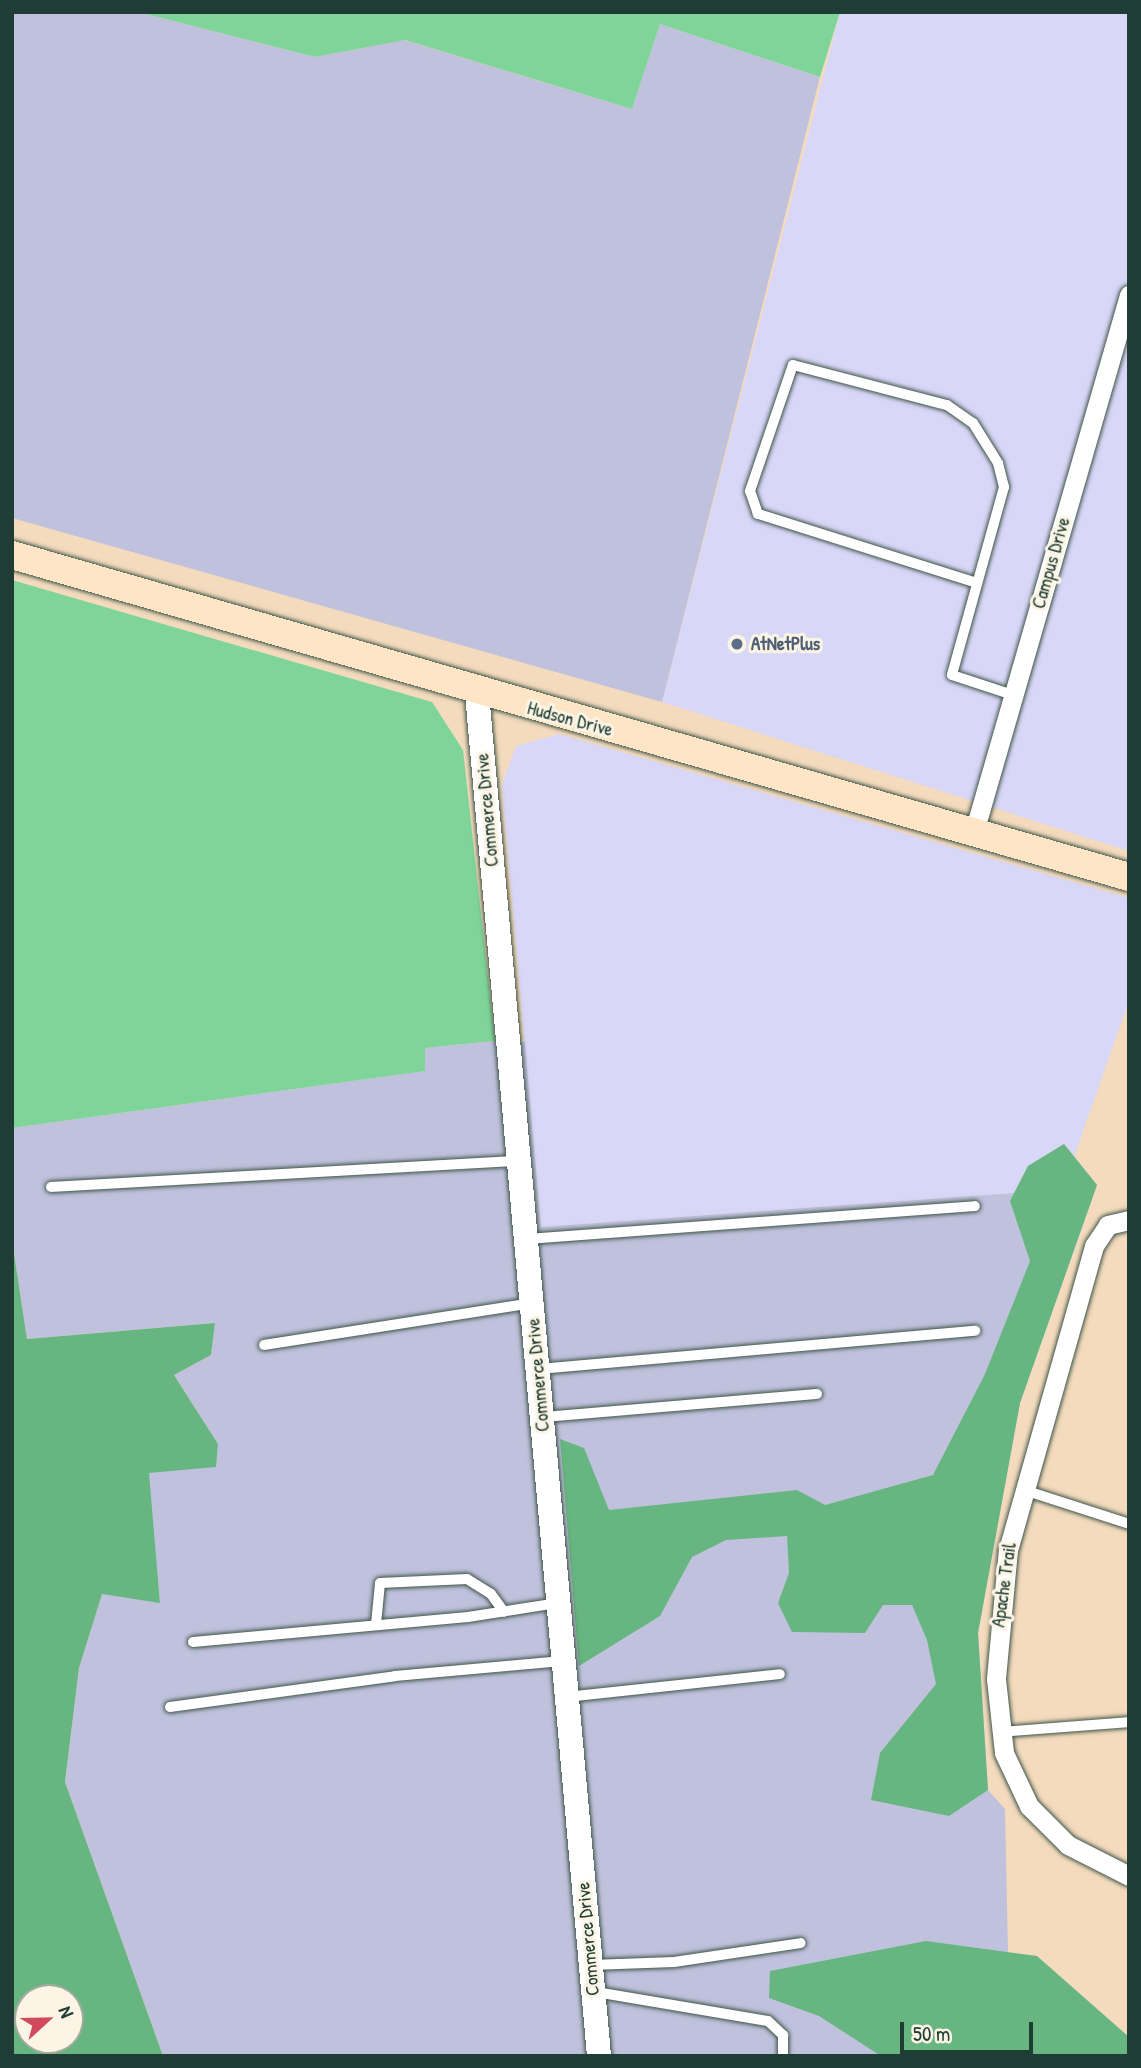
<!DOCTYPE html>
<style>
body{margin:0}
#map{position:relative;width:1141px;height:2068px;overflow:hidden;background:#f4dbbd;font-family:"Patrick Hand",sans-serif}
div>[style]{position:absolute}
.built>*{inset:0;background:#d9d7f8}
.industrial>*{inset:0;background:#c0c2dd}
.green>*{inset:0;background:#7fd599}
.forest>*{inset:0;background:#67b681}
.roads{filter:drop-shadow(0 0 2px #3f5549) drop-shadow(0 0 2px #3f5549)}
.service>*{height:10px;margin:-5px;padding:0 5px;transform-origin:5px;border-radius:5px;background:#fff}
.minor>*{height:19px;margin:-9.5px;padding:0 9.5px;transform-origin:9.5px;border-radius:9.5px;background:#fff}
.tertiary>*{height:24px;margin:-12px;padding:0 12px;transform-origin:12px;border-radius:12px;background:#fff}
.secondary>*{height:28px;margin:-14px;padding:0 14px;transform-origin:14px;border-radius:14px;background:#fde5c5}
.dots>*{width:19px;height:19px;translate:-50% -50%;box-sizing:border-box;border:4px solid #fcf5e5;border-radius:50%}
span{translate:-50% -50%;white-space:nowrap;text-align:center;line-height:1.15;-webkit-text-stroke:6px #fcf5e5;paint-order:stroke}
.street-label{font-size:19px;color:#1f3d34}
.service-label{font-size:19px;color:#4e5e75;font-weight:700}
.left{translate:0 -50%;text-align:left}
.frame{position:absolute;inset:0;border:14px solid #1f3d34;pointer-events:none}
.north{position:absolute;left:14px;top:1984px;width:70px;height:70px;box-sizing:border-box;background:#fcf5e5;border:2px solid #a4ab9e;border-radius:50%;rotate:68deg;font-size:19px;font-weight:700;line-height:28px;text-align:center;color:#1f3d34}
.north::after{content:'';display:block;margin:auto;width:24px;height:32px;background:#d1495b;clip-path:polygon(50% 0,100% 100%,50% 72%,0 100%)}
.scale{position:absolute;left:900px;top:2022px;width:133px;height:32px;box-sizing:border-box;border:4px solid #1f3d34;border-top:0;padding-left:9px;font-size:21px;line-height:24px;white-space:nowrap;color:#1f3d34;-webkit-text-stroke:5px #fcf5e5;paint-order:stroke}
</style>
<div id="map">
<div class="built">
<div style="clip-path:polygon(840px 12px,1129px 12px,1129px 851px,662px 702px)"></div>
<div style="clip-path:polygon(559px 734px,1129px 898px,1129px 1001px,1074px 1157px,1064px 1144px,1028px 1166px,1014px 1193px,541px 1227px,502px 785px,516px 746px)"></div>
</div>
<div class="industrial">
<div style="clip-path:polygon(12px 12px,138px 12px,315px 57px,404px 40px,632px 109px,660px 24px,820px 77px,662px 702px,12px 518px)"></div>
<div style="clip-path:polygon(495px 1041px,525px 1042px,541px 1227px,1014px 1193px,1028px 1166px,1064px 1144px,1097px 1185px,1020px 1403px,978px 1633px,988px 1790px,1005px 1809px,1008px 1952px,989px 2056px,163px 2056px,65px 1782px,79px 1668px,102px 1593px,160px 1602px,148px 1473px,218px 1444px,174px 1375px,211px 1355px,215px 1323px,27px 1339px,12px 1240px,12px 1128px,424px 1071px,425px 1048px)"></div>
</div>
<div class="green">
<div style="clip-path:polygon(138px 12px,840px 12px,820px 77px,660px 24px,632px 109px,405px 40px,315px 57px)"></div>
<div style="clip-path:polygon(12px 580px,432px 702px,463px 750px,495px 1041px,425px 1048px,425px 1071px,12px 1128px)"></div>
</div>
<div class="forest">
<div style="clip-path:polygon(1064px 1144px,1097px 1185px,1020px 1403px,978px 1633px,988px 1790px,949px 1816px,871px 1800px,880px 1753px,936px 1684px,927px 1640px,912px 1605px,883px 1605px,865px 1633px,792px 1632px,778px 1603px,789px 1573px,787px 1536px,726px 1540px,692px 1557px,660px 1616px,579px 1666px,560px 1439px,584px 1448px,609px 1510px,797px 1490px,825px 1505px,933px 1475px,985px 1374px,1030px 1261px,1010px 1201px,1028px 1166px)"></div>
<div style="clip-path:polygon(evenodd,12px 1240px,27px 1339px,215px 1323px,211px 1355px,174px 1375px,218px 1444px,216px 1467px,149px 1473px,160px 1603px,102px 1594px,79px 1668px,65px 1782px,163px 2056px,12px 2056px,12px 1240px,28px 1998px,70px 1998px,70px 2040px,28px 2040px,28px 1998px)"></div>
<div style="clip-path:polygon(926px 1941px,1037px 1956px,1129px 2037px,1129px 2056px,881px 2056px,819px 2016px,769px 1998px,770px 1971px)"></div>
</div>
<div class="roads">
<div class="service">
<div style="left:977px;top:583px;width:230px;rotate:-162.5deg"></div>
<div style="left:758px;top:514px;width:24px;rotate:-109deg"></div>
<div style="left:750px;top:491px;width:133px;rotate:-71.2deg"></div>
<div style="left:793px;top:365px;width:159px;rotate:14.6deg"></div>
<div style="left:947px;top:405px;width:32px;rotate:35deg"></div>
<div style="left:973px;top:423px;width:47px;rotate:58deg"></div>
<div style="left:998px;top:463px;width:25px;rotate:76deg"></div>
<div style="left:1004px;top:487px;width:195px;rotate:105.5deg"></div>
<div style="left:952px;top:675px;width:64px;rotate:18.2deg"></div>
<div style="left:51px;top:1187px;width:468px;rotate:-3.2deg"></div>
<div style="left:527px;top:1239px;width:449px;rotate:-4.2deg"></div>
<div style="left:264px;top:1345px;width:270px;rotate:-8.9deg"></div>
<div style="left:538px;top:1369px;width:439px;rotate:-5deg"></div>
<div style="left:543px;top:1417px;width:275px;rotate:-4.8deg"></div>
<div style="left:1024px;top:1490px;width:110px;rotate:17.9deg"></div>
<div style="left:376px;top:1624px;width:41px;rotate:-84.4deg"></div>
<div style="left:380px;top:1583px;width:87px;rotate:-2.6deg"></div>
<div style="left:467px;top:1579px;width:28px;rotate:32deg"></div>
<div style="left:491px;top:1594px;width:22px;rotate:54deg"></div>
<div style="left:193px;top:1642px;width:276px;rotate:-5.2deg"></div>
<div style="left:468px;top:1617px;width:90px;rotate:-8.9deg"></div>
<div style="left:566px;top:1697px;width:215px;rotate:-6.1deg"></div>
<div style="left:170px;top:1707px;width:227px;rotate:-7.8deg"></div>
<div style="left:395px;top:1676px;width:168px;rotate:-5.1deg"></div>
<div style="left:1000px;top:1732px;width:129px;rotate:-4.4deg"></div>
<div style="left:591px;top:1965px;width:83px;rotate:-2.1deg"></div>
<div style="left:674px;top:1962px;width:128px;rotate:-8.5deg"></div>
<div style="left:596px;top:1992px;width:174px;rotate:9.6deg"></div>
<div style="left:768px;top:2021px;width:21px;rotate:43deg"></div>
<div style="left:783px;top:2035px;width:21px;rotate:90deg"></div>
</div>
<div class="minor">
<div style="left:974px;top:832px;width:559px;rotate:-73.9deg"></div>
<div style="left:1129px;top:1220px;width:22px;rotate:167deg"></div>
<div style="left:1108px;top:1225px;width:25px;rotate:124deg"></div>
<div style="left:1094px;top:1246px;width:315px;rotate:105.8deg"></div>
<div style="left:1008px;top:1549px;width:131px;rotate:95.3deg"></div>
<div style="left:996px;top:1679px;width:74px;rotate:83.8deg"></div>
<div style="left:1004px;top:1753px;width:59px;rotate:64.7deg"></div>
<div style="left:1029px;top:1806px;width:55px;rotate:45deg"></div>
<div style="left:1068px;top:1845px;width:68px;rotate:26.9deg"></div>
</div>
<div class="tertiary">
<div style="left:477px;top:694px;width:1367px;rotate:84.88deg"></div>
</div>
<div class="secondary">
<div style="left:12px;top:555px;width:1162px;rotate:16.08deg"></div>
</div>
</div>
<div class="dots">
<div style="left:737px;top:644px;background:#5c6f8a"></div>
</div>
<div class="street-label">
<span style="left:1051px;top:563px;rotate:-74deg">Campus Drive</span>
<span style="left:570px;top:719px;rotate:15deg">Hudson Drive</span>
<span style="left:487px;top:810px;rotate:-95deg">Commerce Drive</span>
<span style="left:538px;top:1375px;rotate:-95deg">Commerce Drive</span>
<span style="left:1004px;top:1585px;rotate:-82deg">Apache Trail</span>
<span style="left:588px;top:1939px;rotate:-95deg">Commerce Drive</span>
</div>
<div class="service-label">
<span class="left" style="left:751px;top:644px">AtNetPlus</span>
</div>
<div class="frame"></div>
<div class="north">N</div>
<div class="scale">50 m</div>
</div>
